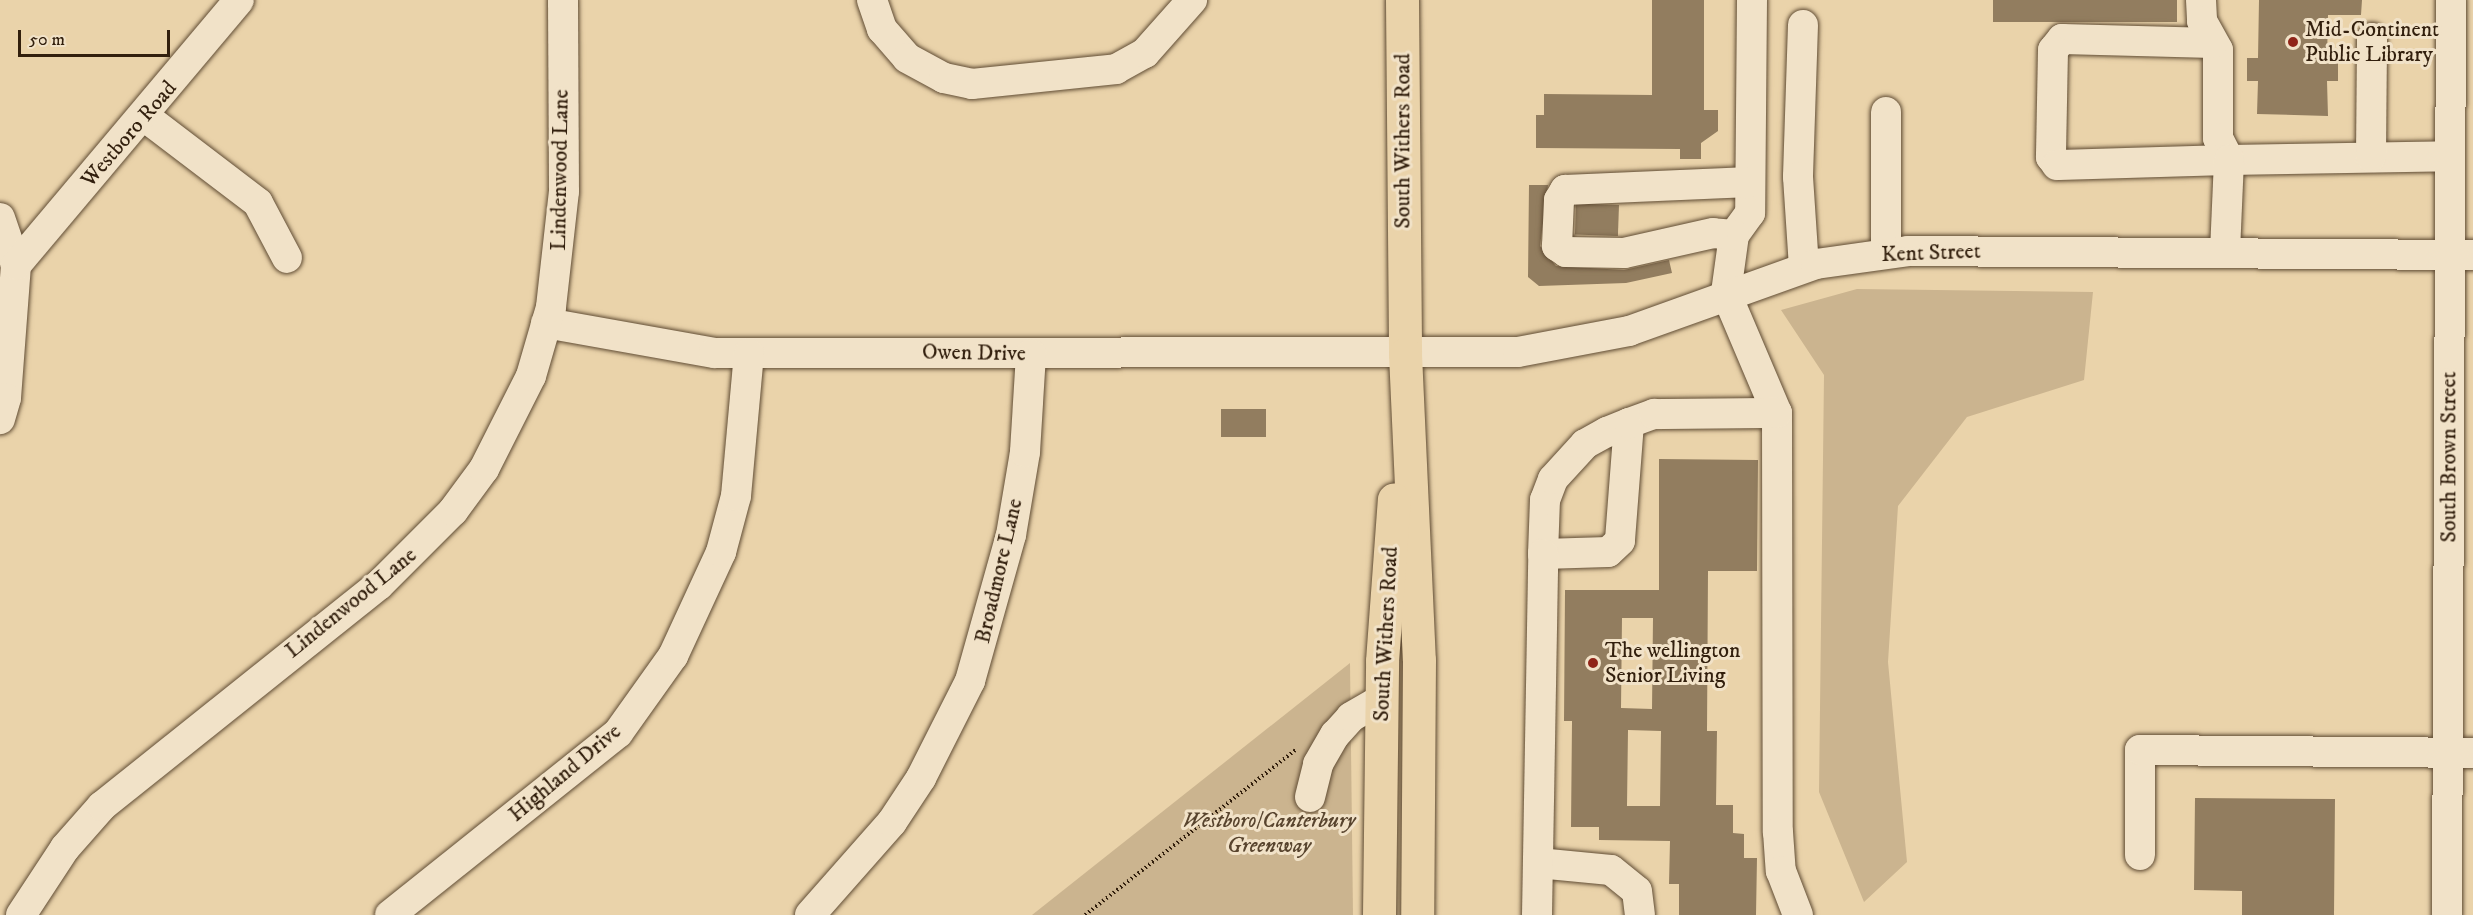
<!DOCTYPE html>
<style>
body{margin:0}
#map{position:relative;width:2473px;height:915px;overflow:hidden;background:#ead3aa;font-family:"IM FELL DW Pica",serif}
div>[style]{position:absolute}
.green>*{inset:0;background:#cbb48f}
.building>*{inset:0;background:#927d5f;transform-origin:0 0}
.path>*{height:4px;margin-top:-2px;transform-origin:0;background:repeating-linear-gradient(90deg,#321f0d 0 1.5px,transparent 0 4.5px)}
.roads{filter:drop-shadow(0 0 2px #604c34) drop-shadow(0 0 2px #604c34)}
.minor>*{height:30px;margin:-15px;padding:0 15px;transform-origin:15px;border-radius:15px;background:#f1e2c8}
.major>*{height:33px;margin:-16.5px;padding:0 16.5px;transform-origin:16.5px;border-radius:16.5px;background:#ead3aa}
.dots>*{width:16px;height:16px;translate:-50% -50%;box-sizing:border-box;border:3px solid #f1e2c8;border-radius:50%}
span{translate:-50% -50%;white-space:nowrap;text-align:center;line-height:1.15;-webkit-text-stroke:6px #f1e2c8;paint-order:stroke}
.poi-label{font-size:22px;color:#321f0d}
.left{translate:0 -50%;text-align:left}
.street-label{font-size:22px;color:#321f0d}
.park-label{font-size:22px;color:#58442e;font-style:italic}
.scale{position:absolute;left:18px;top:30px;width:152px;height:27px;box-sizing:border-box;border:3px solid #321f0d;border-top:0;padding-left:8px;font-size:18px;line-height:21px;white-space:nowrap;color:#321f0d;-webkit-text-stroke:4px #f1e2c8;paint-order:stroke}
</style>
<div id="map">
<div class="green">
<div style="clip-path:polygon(1857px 289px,2093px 292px,2084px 380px,1967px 417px,1898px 506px,1888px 662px,1907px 862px,1864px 902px,1819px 792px,1824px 375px,1781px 310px)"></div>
<div style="clip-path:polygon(1350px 663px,1353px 915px,1032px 915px)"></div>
</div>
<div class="building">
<div style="clip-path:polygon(1652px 0,1704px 0,1704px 110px,1718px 110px,1718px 131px,1701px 143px,1701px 159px,1680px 159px,1680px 149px,1536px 148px,1536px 115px,1544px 115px,1544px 94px,1652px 95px)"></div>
<div style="left:1993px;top:0;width:184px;height:22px"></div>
<div style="clip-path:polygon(2259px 0,2362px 0,2361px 15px,2328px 15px,2327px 58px,2338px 58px,2338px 81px,2327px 81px,2328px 116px,2257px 114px,2258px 81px,2247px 81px,2247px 58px,2258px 58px)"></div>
<div style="clip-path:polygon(1529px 185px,1548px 185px,1540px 246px,1556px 266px,1624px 270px,1669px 260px,1672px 273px,1626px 283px,1539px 286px,1528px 277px)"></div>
<div style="left:1619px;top:205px;width:31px;height:43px;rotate:92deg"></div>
<div style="left:1221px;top:409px;width:45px;height:28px"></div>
<div style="clip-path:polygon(evenodd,1659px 459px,1758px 460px,1757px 571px,1708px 571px,1707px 731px,1717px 731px,1716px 805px,1733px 805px,1733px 833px,1744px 834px,1744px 858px,1757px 858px,1756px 915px,1679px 915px,1679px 884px,1669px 884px,1670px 841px,1599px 840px,1599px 827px,1571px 827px,1572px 721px,1564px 721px,1565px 590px,1659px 590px,1659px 459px,1622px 618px,1653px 618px,1652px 709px,1621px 708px,1622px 618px,1659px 459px,1628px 730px,1661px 731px,1660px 806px,1627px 806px,1628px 730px)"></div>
<div style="clip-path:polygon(2195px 798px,2335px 799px,2334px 915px,2242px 915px,2242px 891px,2194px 890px)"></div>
</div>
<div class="path">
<div style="left:1085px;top:915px;width:269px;rotate:-38.1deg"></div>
</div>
<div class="roads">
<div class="minor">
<div style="left:872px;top:0;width:31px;rotate:71deg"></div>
<div style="left:882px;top:29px;width:38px;rotate:49deg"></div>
<div style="left:907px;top:58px;width:42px;rotate:28.4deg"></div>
<div style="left:944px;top:78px;width:29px;rotate:12deg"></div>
<div style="left:972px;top:84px;width:145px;rotate:-5.9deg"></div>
<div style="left:1116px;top:69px;width:33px;rotate:-29deg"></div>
<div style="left:1145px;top:53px;width:71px;rotate:-48.4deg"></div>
<div style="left:1752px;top:0;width:213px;rotate:90.5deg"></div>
<div style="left:1750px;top:213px;width:27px;rotate:126deg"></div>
<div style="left:1734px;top:235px;width:59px;rotate:97.9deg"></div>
<div style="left:1726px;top:293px;width:130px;rotate:67deg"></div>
<div style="left:1777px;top:413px;width:419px;rotate:89.9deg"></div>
<div style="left:1778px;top:832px;width:39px;rotate:86deg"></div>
<div style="left:1781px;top:871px;width:47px;rotate:68.9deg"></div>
<div style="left:2201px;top:0;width:21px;rotate:87deg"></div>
<div style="left:2202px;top:21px;width:33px;rotate:61deg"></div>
<div style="left:2218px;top:50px;width:88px;rotate:90deg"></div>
<div style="left:2218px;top:138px;width:25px;rotate:63deg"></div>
<div style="left:2229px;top:160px;width:221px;rotate:-1deg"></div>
<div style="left:1803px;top:25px;width:152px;rotate:91.9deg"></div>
<div style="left:1798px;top:177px;width:90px;rotate:86.2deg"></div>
<div style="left:2213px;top:43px;width:151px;rotate:-178.5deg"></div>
<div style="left:2062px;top:39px;width:14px;rotate:129deg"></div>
<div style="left:2053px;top:50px;width:107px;rotate:91.1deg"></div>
<div style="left:2051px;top:157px;width:10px;rotate:53deg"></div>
<div style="left:2057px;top:165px;width:172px;rotate:-1.7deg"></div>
<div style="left:2229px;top:160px;width:91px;rotate:92.5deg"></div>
<div style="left:1886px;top:112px;width:141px;rotate:90deg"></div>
<div style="left:144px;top:116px;width:143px;rotate:37.3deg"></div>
<div style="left:258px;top:203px;width:62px;rotate:62.2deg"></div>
<div style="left:2371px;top:157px;width:119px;rotate:-89.5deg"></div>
<div style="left:0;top:218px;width:50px;rotate:71.2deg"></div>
<div style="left:16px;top:265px;width:133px;rotate:94.3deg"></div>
<div style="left:6px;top:398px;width:22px;rotate:106deg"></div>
<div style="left:1734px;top:235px;width:21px;rotate:-175deg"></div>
<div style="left:1713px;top:233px;width:91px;rotate:167.3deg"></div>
<div style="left:1624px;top:253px;width:58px;rotate:-179deg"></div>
<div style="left:1566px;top:252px;width:11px;rotate:-146deg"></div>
<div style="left:1557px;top:246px;width:46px;rotate:-87.5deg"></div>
<div style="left:1559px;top:200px;width:12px;rotate:-59deg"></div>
<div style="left:1565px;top:190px;width:185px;rotate:-2.5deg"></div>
<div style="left:16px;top:265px;width:346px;rotate:-49.9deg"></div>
<div style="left:546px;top:323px;width:171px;rotate:10.1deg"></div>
<div style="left:714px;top:353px;width:804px;rotate:-0.07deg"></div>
<div style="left:1518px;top:352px;width:113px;rotate:-10.7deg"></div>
<div style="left:1629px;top:331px;width:199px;rotate:-19.7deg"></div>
<div style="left:1816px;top:264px;width:93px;rotate:-8deg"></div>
<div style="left:1908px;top:251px;width:565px;rotate:0.41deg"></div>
<div style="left:1629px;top:423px;width:118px;rotate:94.4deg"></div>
<div style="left:1620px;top:541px;width:16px;rotate:137deg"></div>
<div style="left:1608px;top:552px;width:65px;rotate:178.2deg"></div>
<div style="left:1543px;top:554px;width:54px;rotate:-87.9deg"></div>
<div style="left:1545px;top:500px;width:22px;rotate:-69deg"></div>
<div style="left:1553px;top:479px;width:47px;rotate:-47.6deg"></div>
<div style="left:1585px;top:444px;width:25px;rotate:-29deg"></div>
<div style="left:1607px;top:432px;width:24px;rotate:-22deg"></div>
<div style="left:1629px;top:423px;width:27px;rotate:-20deg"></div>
<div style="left:1654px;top:414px;width:123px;rotate:-0.5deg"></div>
<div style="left:1310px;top:797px;width:34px;rotate:-76deg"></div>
<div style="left:1318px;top:764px;width:34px;rotate:-60deg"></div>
<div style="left:1335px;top:735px;width:24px;rotate:-48deg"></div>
<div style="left:1351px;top:717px;width:34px;rotate:-30deg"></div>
<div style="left:2140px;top:855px;width:105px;rotate:-90deg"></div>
<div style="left:2140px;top:750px;width:333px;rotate:0.5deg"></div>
<div style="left:1538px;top:863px;width:73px;rotate:5.5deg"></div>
<div style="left:1611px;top:870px;width:33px;rotate:39deg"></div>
<div style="left:1637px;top:891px;width:24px;rotate:83deg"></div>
<div style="left:21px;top:915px;width:80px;rotate:-56.7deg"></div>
<div style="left:65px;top:848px;width:56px;rotate:-48.6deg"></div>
<div style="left:102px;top:806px;width:354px;rotate:-38.6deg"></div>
<div style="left:379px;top:585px;width:105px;rotate:-45deg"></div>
<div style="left:453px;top:511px;width:52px;rotate:-53.6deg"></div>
<div style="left:484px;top:469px;width:104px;rotate:-63.2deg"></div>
<div style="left:531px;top:376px;width:72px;rotate:-73.8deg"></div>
<div style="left:551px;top:307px;width:116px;rotate:-83.6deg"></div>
<div style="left:564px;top:192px;width:192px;rotate:-90.3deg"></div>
<div style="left:390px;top:915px;width:292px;rotate:-38.6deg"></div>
<div style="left:618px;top:733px;width:95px;rotate:-54.5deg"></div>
<div style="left:673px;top:656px;width:115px;rotate:-65.2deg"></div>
<div style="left:721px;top:552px;width:58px;rotate:-75deg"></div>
<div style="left:736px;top:496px;width:143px;rotate:-84.8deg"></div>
<div style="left:810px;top:915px;width:124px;rotate:-48.6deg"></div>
<div style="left:892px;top:822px;width:53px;rotate:-56.6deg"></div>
<div style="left:921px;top:778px;width:109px;rotate:-63.2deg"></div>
<div style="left:970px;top:681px;width:152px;rotate:-74.3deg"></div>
<div style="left:1011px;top:535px;width:84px;rotate:-80.4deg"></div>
<div style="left:1025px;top:452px;width:98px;rotate:-86.5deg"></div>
<div style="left:1537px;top:915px;width:361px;rotate:-89deg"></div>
<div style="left:2447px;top:915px;width:915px;rotate:-89.75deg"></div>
</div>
<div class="major">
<div style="left:1402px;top:0;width:354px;rotate:89.5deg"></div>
<div style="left:1405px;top:354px;width:306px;rotate:87.4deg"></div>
<div style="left:1419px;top:660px;width:255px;rotate:90.4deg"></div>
<div style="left:1379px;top:915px;width:254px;rotate:-89.3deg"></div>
<div style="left:1382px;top:661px;width:162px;rotate:-85.8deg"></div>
</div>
</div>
<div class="dots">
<div style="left:2293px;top:42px;background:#8f2418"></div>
<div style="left:1593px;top:663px;background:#8f2418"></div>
</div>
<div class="poi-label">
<span class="left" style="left:2305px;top:42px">Mid-Continent<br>Public Library</span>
<span class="left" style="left:1605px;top:663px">The wellington<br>Senior Living</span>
</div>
<div class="street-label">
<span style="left:129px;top:134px;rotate:-49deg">Westboro Road</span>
<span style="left:1403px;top:141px;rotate:-90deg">South Withers Road</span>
<span style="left:560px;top:170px;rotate:-89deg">Lindenwood Lane</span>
<span style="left:1931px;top:253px;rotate:-2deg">Kent Street</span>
<span style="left:974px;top:353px;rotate:1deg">Owen Drive</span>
<span style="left:2449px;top:457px;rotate:-90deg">South Brown Street</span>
<span style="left:999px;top:571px;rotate:-77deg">Broadmore Lane</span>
<span style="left:351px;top:603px;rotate:-39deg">Lindenwood Lane</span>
<span style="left:1386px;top:634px;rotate:-87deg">South Withers Road</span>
<span style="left:565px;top:773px;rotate:-40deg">Highland Drive</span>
</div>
<div class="park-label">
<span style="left:1269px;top:833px">Westboro/Canterbury<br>Greenway</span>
</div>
<div class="scale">50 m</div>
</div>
